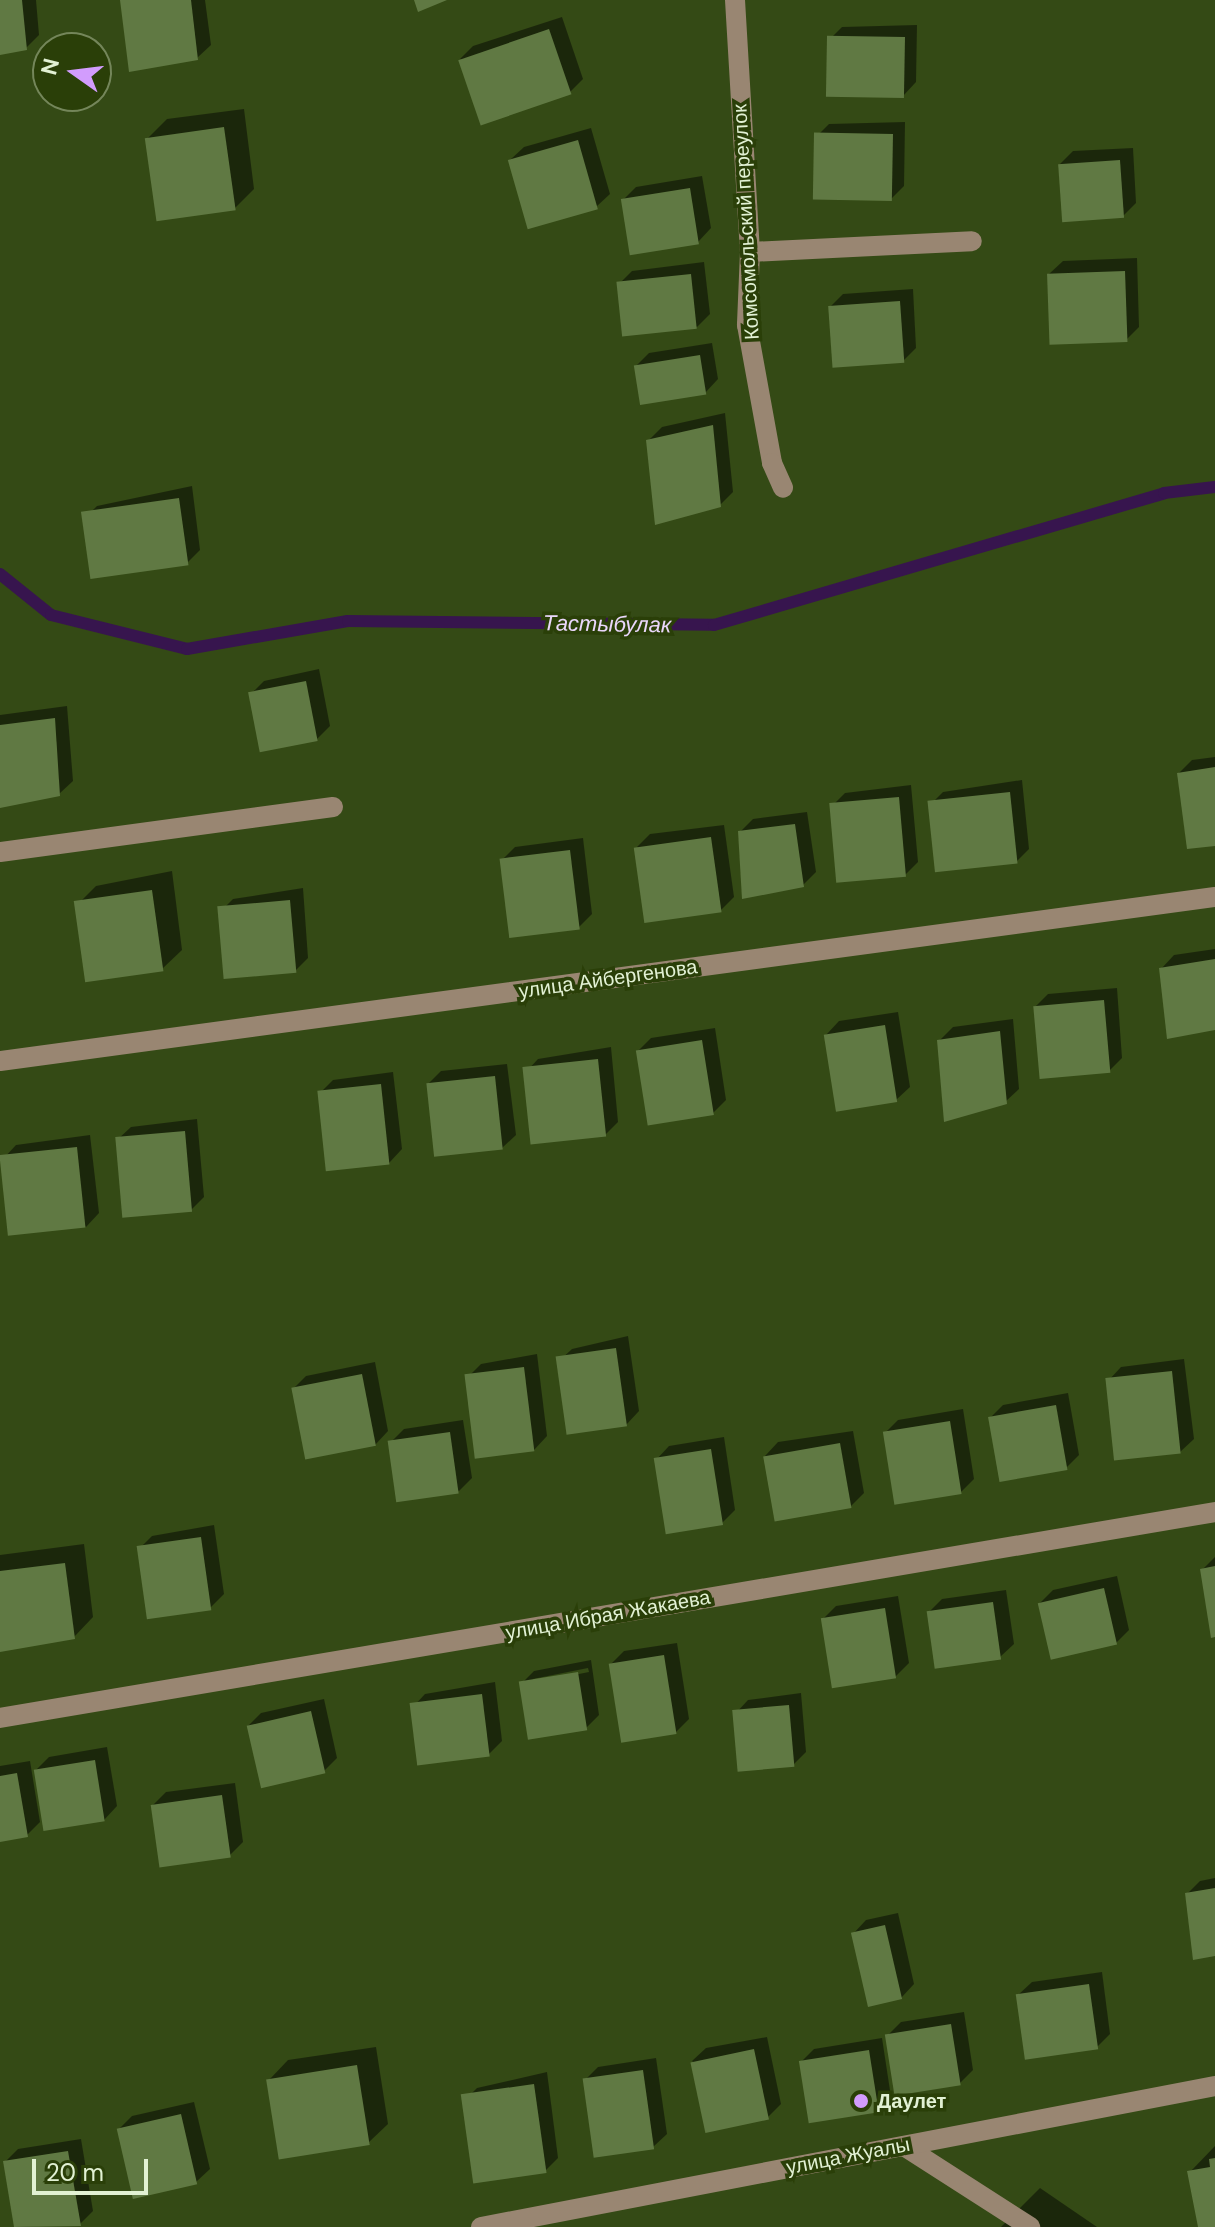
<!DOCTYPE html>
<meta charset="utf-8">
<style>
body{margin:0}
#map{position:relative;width:1215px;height:2227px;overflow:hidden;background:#344a15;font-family:"DM Sans",sans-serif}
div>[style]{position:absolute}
.shadow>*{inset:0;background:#0007}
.stream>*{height:12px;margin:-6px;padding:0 6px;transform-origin:6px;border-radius:6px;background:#37154e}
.building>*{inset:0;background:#607943;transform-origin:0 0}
.minor>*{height:20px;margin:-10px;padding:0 10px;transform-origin:10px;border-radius:10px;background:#998672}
.dots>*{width:22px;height:22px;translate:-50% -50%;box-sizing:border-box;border:4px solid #2a3f08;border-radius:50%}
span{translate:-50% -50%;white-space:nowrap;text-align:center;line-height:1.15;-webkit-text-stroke:7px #2a3f08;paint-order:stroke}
.street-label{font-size:20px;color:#e2f1d4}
.poi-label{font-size:20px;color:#e2f1d4;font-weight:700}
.left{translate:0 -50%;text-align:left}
.water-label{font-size:22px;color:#ead7fb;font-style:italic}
.north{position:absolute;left:32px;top:32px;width:80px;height:80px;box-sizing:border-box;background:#2a3f08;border:2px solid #74865a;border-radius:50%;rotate:284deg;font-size:22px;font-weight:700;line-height:32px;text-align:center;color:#e2f1d4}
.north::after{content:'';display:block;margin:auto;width:28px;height:36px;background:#d29cfd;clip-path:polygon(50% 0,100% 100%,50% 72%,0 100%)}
.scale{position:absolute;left:32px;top:2159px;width:116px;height:36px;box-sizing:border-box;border:4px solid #e2f1d4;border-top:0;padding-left:10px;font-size:24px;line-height:28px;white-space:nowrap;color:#e2f1d4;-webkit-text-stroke:6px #2a3f08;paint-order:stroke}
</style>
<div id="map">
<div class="shadow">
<div style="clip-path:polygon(0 0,36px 0,39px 35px,26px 48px,0 53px)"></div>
<div style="clip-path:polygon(122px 0,205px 0,211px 45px,197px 58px)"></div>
<div style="clip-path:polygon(562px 17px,583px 79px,570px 92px,460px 59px,473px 46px)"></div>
<div style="clip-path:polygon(917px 25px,916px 82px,903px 96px,829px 40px,842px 27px)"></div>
<div style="clip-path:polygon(244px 109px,254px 189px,234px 209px,147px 139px,167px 119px)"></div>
<div style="clip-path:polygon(905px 122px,904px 186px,891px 199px,816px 137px,829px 124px)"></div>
<div style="clip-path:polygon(591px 128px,610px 194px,596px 207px,510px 160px,524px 147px)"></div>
<div style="clip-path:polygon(1133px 148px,1136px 203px,1123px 216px,1060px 164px,1073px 151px)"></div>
<div style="clip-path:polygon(702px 176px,711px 228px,698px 242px,623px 200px,636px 187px)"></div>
<div style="clip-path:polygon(1137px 258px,1139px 327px,1126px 340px,1049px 274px,1063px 261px)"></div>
<div style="clip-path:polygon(704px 262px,710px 314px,697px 327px,619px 284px,632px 271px)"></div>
<div style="clip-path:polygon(913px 289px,916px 348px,903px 361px,830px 307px,843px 294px)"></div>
<div style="clip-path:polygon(712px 343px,718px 379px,705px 393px,636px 366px,649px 353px)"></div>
<div style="clip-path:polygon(725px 413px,733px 492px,720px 505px,648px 441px,662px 427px)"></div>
<div style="clip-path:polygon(192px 486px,200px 550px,187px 563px,84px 519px,97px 506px)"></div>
<div style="clip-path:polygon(319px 669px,330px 726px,317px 739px,250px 695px,264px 681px)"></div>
<div style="clip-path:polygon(67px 706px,73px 781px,59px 794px,0 806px,0 715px)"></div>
<div style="clip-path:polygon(1215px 757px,1215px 844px,1179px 773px,1192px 760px)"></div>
<div style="clip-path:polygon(1022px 780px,1029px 849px,1016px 862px,930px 805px,943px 792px)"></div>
<div style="clip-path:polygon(911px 785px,918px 862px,905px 875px,832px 806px,845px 793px)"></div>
<div style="clip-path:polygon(807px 812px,816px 872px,803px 885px,740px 832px,753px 819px)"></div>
<div style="clip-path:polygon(724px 825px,734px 897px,721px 910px,637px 847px,650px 834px)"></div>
<div style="clip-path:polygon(583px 838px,592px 914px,579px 927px,502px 860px,515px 847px)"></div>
<div style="clip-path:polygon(172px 871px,182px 950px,162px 969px,76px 906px,96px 886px)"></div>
<div style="clip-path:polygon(303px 888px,308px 958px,295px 971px,220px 912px,233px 899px)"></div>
<div style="clip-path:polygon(1215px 949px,1215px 1028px,1161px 969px,1174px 955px)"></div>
<div style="clip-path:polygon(1117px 988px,1122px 1058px,1109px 1071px,1035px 1007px,1048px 994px)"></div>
<div style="clip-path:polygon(898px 1012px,910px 1087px,896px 1100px,826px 1035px,839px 1021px)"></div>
<div style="clip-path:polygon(1013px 1019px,1019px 1089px,1005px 1102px,940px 1040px,953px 1027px)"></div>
<div style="clip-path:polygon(715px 1028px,726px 1100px,713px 1113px,638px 1051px,651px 1038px)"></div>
<div style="clip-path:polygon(611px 1047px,618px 1122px,605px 1135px,525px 1073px,538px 1059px)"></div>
<div style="clip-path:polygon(507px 1064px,516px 1135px,502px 1148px,428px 1084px,441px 1071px)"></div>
<div style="clip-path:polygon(393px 1072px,402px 1149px,389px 1163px,320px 1093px,333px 1080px)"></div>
<div style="clip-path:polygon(197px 1119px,204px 1197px,191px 1210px,117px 1140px,131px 1127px)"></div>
<div style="clip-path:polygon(90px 1135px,99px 1213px,86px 1227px,3px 1159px,16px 1145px)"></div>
<div style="clip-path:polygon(628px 1336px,639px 1411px,626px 1425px,558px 1362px,572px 1349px)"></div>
<div style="clip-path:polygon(537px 1354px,547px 1436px,534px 1450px,468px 1377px,481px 1364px)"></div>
<div style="clip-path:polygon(1184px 1359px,1194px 1439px,1180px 1452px,1108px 1381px,1121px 1367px)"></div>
<div style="clip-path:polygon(375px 1362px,388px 1431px,375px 1445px,293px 1389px,306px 1376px)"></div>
<div style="clip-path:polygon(1068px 1393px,1079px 1455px,1066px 1468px,990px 1418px,1003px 1405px)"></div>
<div style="clip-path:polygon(963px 1409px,974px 1479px,961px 1492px,885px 1433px,898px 1420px)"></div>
<div style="clip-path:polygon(463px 1420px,472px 1478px,459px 1491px,391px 1442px,404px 1429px)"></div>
<div style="clip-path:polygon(853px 1431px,864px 1493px,851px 1506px,765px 1456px,778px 1442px)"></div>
<div style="clip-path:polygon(724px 1437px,735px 1510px,722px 1523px,656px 1460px,669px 1446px)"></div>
<div style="clip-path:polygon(214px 1525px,224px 1594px,210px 1608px,139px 1549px,152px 1536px)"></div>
<div style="clip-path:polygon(84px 1544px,93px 1617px,74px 1637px,0 1650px,0 1555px)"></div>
<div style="clip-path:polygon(1215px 1557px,1215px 1635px,1202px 1570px)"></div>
<div style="clip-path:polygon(1117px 1576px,1129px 1630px,1116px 1643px,1040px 1603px,1053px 1590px)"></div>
<div style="clip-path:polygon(1006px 1590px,1014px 1644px,1000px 1657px,929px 1612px,942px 1599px)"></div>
<div style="clip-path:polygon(898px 1596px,909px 1663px,895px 1677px,823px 1619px,836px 1606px)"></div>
<div style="clip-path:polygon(677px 1643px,689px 1719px,676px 1732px,611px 1664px,624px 1651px)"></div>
<div style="clip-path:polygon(evenodd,591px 1660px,599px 1715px,586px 1728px,521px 1684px,534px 1671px,591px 1660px,588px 1668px,589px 1672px,533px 1683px,533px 1679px,588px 1668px)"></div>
<div style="clip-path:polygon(495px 1682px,502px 1741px,489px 1754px,412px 1708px,425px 1694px)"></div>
<div style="clip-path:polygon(801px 1693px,806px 1752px,793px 1765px,735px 1714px,748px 1700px)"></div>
<div style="clip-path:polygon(324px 1699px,337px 1758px,324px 1771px,248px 1726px,261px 1713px)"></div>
<div style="clip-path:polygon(107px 1747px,117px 1806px,104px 1820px,36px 1770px,49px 1757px)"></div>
<div style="clip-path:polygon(30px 1761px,40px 1822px,27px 1835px,0 1840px,0 1766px)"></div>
<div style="clip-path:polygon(235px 1783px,243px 1842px,230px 1855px,153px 1805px,166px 1792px)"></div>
<div style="clip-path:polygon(1215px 1878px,1215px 1954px,1187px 1894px,1200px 1881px)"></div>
<div style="clip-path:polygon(898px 1913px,914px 1984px,901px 1998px,853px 1934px,866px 1920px)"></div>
<div style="clip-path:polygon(1102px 1972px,1110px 2034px,1097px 2047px,1018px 1995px,1032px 1982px)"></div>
<div style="clip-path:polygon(964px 2012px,973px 2070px,960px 2083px,888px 2035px,901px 2022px)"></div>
<div style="clip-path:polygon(767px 2037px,781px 2104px,768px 2117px,692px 2061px,706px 2048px)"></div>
<div style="clip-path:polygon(882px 2038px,891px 2097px,878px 2110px,801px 2062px,814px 2049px)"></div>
<div style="clip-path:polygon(376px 2047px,388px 2124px,368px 2143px,269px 2080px,288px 2060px)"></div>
<div style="clip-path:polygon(656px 2058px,667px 2134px,653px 2147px,585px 2080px,598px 2067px)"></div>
<div style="clip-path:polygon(547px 2072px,558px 2158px,545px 2171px,464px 2101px,477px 2088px)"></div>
<div style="clip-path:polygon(194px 2102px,210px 2169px,196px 2182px,119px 2129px,132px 2116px)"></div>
<div style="clip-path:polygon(81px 2139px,93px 2211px,80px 2224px,16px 2227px,5px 2162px,18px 2149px)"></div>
<div style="clip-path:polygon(1215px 2146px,1215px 2227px,1200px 2227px,1190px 2172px)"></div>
<div style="clip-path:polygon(1040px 2188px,1097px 2227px,1001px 2227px)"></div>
</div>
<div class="stream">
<div style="left:0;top:574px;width:65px;rotate:38.8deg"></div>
<div style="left:51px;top:615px;width:140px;rotate:14deg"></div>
<div style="left:187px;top:649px;width:163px;rotate:-9.9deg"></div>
<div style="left:348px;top:621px;width:366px;rotate:0.6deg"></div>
<div style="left:714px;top:625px;width:469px;rotate:-16.3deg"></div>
<div style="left:1164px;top:493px;width:51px;rotate:-6.7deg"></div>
</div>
<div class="building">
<div style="clip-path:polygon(0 0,22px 0,27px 50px,0 55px)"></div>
<div style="clip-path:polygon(120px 0,191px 0,198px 60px,129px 72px)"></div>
<div style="clip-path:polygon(414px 0,447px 0,418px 12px)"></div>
<div style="left:549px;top:29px;width:69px;height:96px;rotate:71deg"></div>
<div style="left:905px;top:37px;width:61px;height:78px;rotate:91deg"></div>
<div style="left:224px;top:127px;width:84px;height:80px;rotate:82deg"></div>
<div style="left:893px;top:134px;width:67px;height:79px;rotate:91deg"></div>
<div style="left:578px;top:140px;width:72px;height:73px;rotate:74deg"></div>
<div style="left:1120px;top:160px;width:58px;height:62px;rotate:86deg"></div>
<div style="left:690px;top:188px;width:57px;height:70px;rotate:81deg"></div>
<div style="left:1125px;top:271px;width:71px;height:78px;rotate:88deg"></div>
<div style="left:691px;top:274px;width:55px;height:75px;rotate:84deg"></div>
<div style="left:900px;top:301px;width:62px;height:72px;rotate:86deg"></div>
<div style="left:700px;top:355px;width:40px;height:67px;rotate:81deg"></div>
<div style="clip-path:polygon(713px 425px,721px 507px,655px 525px,646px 440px)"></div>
<div style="left:179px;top:498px;width:68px;height:99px;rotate:82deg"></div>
<div style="left:306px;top:681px;width:61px;height:59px;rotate:79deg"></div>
<div style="clip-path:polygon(55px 718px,60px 796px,0 808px,0 725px)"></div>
<div style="clip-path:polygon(1215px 767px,1215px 846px,1187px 849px,1177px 773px)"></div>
<div style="left:1010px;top:792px;width:72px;height:83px;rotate:84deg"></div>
<div style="left:899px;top:797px;width:80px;height:70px;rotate:85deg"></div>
<div style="clip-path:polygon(795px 824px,804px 887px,742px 899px,738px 831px)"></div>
<div style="left:711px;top:837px;width:76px;height:78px;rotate:82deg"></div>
<div style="left:570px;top:850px;width:80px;height:71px;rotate:83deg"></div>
<div style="left:152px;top:890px;width:82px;height:79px;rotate:82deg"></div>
<div style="left:290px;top:900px;width:73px;height:73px;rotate:85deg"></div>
<div style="clip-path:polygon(1215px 959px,1215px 1030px,1167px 1039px,1159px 968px)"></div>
<div style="left:1104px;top:1000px;width:73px;height:71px;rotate:85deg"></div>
<div style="left:885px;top:1025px;width:78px;height:62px;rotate:81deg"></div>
<div style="clip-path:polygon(1000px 1031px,1007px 1104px,944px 1122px,937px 1040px)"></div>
<div style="left:702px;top:1040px;width:76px;height:67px;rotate:81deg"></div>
<div style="left:598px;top:1059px;width:78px;height:76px;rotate:84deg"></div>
<div style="left:495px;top:1076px;width:74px;height:69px;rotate:84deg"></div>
<div style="left:381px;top:1084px;width:81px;height:64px;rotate:84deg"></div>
<div style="left:185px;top:1131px;width:81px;height:70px;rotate:85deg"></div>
<div style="left:77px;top:1147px;width:81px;height:78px;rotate:84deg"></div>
<div style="left:616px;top:1348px;width:79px;height:61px;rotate:82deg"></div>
<div style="left:524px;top:1367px;width:85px;height:60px;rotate:83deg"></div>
<div style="left:1172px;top:1371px;width:83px;height:67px;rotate:84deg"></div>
<div style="left:362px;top:1374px;width:73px;height:72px;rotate:79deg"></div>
<div style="left:1056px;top:1405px;width:66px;height:69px;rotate:80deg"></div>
<div style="left:950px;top:1421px;width:74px;height:68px;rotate:81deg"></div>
<div style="left:450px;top:1432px;width:62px;height:63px;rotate:82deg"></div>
<div style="left:840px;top:1443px;width:66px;height:78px;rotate:80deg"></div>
<div style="left:711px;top:1449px;width:77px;height:58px;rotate:81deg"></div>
<div style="left:201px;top:1537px;width:74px;height:65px;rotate:82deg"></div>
<div style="clip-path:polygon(65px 1563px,75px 1639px,0 1652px,0 1571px)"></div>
<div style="clip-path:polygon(1215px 1566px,1215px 1637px,1211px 1638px,1200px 1569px)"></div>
<div style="left:1104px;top:1588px;width:58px;height:68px;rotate:77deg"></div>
<div style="left:993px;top:1602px;width:58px;height:67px;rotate:82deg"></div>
<div style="left:885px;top:1608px;width:71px;height:65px;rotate:81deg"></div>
<div style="left:664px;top:1655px;width:80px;height:56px;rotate:81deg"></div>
<div style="left:578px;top:1672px;width:59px;height:60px;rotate:81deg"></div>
<div style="left:482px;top:1694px;width:63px;height:73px;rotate:83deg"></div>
<div style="left:789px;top:1705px;width:62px;height:57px;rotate:85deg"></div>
<div style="left:311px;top:1711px;width:64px;height:66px;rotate:77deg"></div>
<div style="left:95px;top:1760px;width:62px;height:62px;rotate:81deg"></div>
<div style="clip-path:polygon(17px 1773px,28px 1837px,0 1842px,0 1776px)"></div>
<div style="left:222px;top:1795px;width:63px;height:72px;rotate:82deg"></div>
<div style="clip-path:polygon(1215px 1888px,1215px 1956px,1193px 1960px,1185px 1893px)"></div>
<div style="left:885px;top:1925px;width:76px;height:35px;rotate:77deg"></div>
<div style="left:1089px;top:1984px;width:66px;height:74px;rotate:82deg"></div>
<div style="left:951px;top:2024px;width:62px;height:67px;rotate:81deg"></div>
<div style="left:754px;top:2049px;width:72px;height:65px;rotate:78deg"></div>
<div style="left:869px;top:2050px;width:63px;height:71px;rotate:81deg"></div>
<div style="left:357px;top:2065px;width:81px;height:92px;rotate:81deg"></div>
<div style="left:643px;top:2070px;width:80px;height:61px;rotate:82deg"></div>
<div style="left:534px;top:2084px;width:90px;height:74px;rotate:82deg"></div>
<div style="left:181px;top:2114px;width:72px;height:66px;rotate:77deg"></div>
<div style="clip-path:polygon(68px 2151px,81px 2226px,14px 2227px,3px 2161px)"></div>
<div style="clip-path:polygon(1215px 2158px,1215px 2227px,1198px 2227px,1187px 2171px,1210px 2167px,1209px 2159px)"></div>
</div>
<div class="minor">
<div style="left:735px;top:0;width:252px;rotate:86.6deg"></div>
<div style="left:750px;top:252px;width:73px;rotate:92.4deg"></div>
<div style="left:747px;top:325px;width:140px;rotate:79.7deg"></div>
<div style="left:772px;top:463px;width:27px;rotate:66deg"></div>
<div style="left:750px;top:252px;width:222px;rotate:-2.8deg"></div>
<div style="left:0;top:852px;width:336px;rotate:-7.7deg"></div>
<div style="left:0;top:1061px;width:1226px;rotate:-7.69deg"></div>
<div style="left:0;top:1718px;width:1232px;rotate:-9.62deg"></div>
<div style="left:904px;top:2146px;width:150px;rotate:32.7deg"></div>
<div style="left:481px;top:2227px;width:747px;rotate:-10.87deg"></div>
</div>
<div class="dots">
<div style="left:861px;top:2101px;background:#d29cfd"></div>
</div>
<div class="street-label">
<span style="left:746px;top:222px;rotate:-93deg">Комсомольский переулок</span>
<span style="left:608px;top:979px;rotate:-8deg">улица Айбергенова</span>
<span style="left:608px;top:1615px;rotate:-10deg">улица Ибрая Жакаева</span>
<span style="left:848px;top:2156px;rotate:-11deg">улица Жуалы</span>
</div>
<div class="poi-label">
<span class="left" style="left:877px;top:2101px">Даулет</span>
</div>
<div class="water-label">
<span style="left:607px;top:624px;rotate:1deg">Тастыбулак</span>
</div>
<div class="north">N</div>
<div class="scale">20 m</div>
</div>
